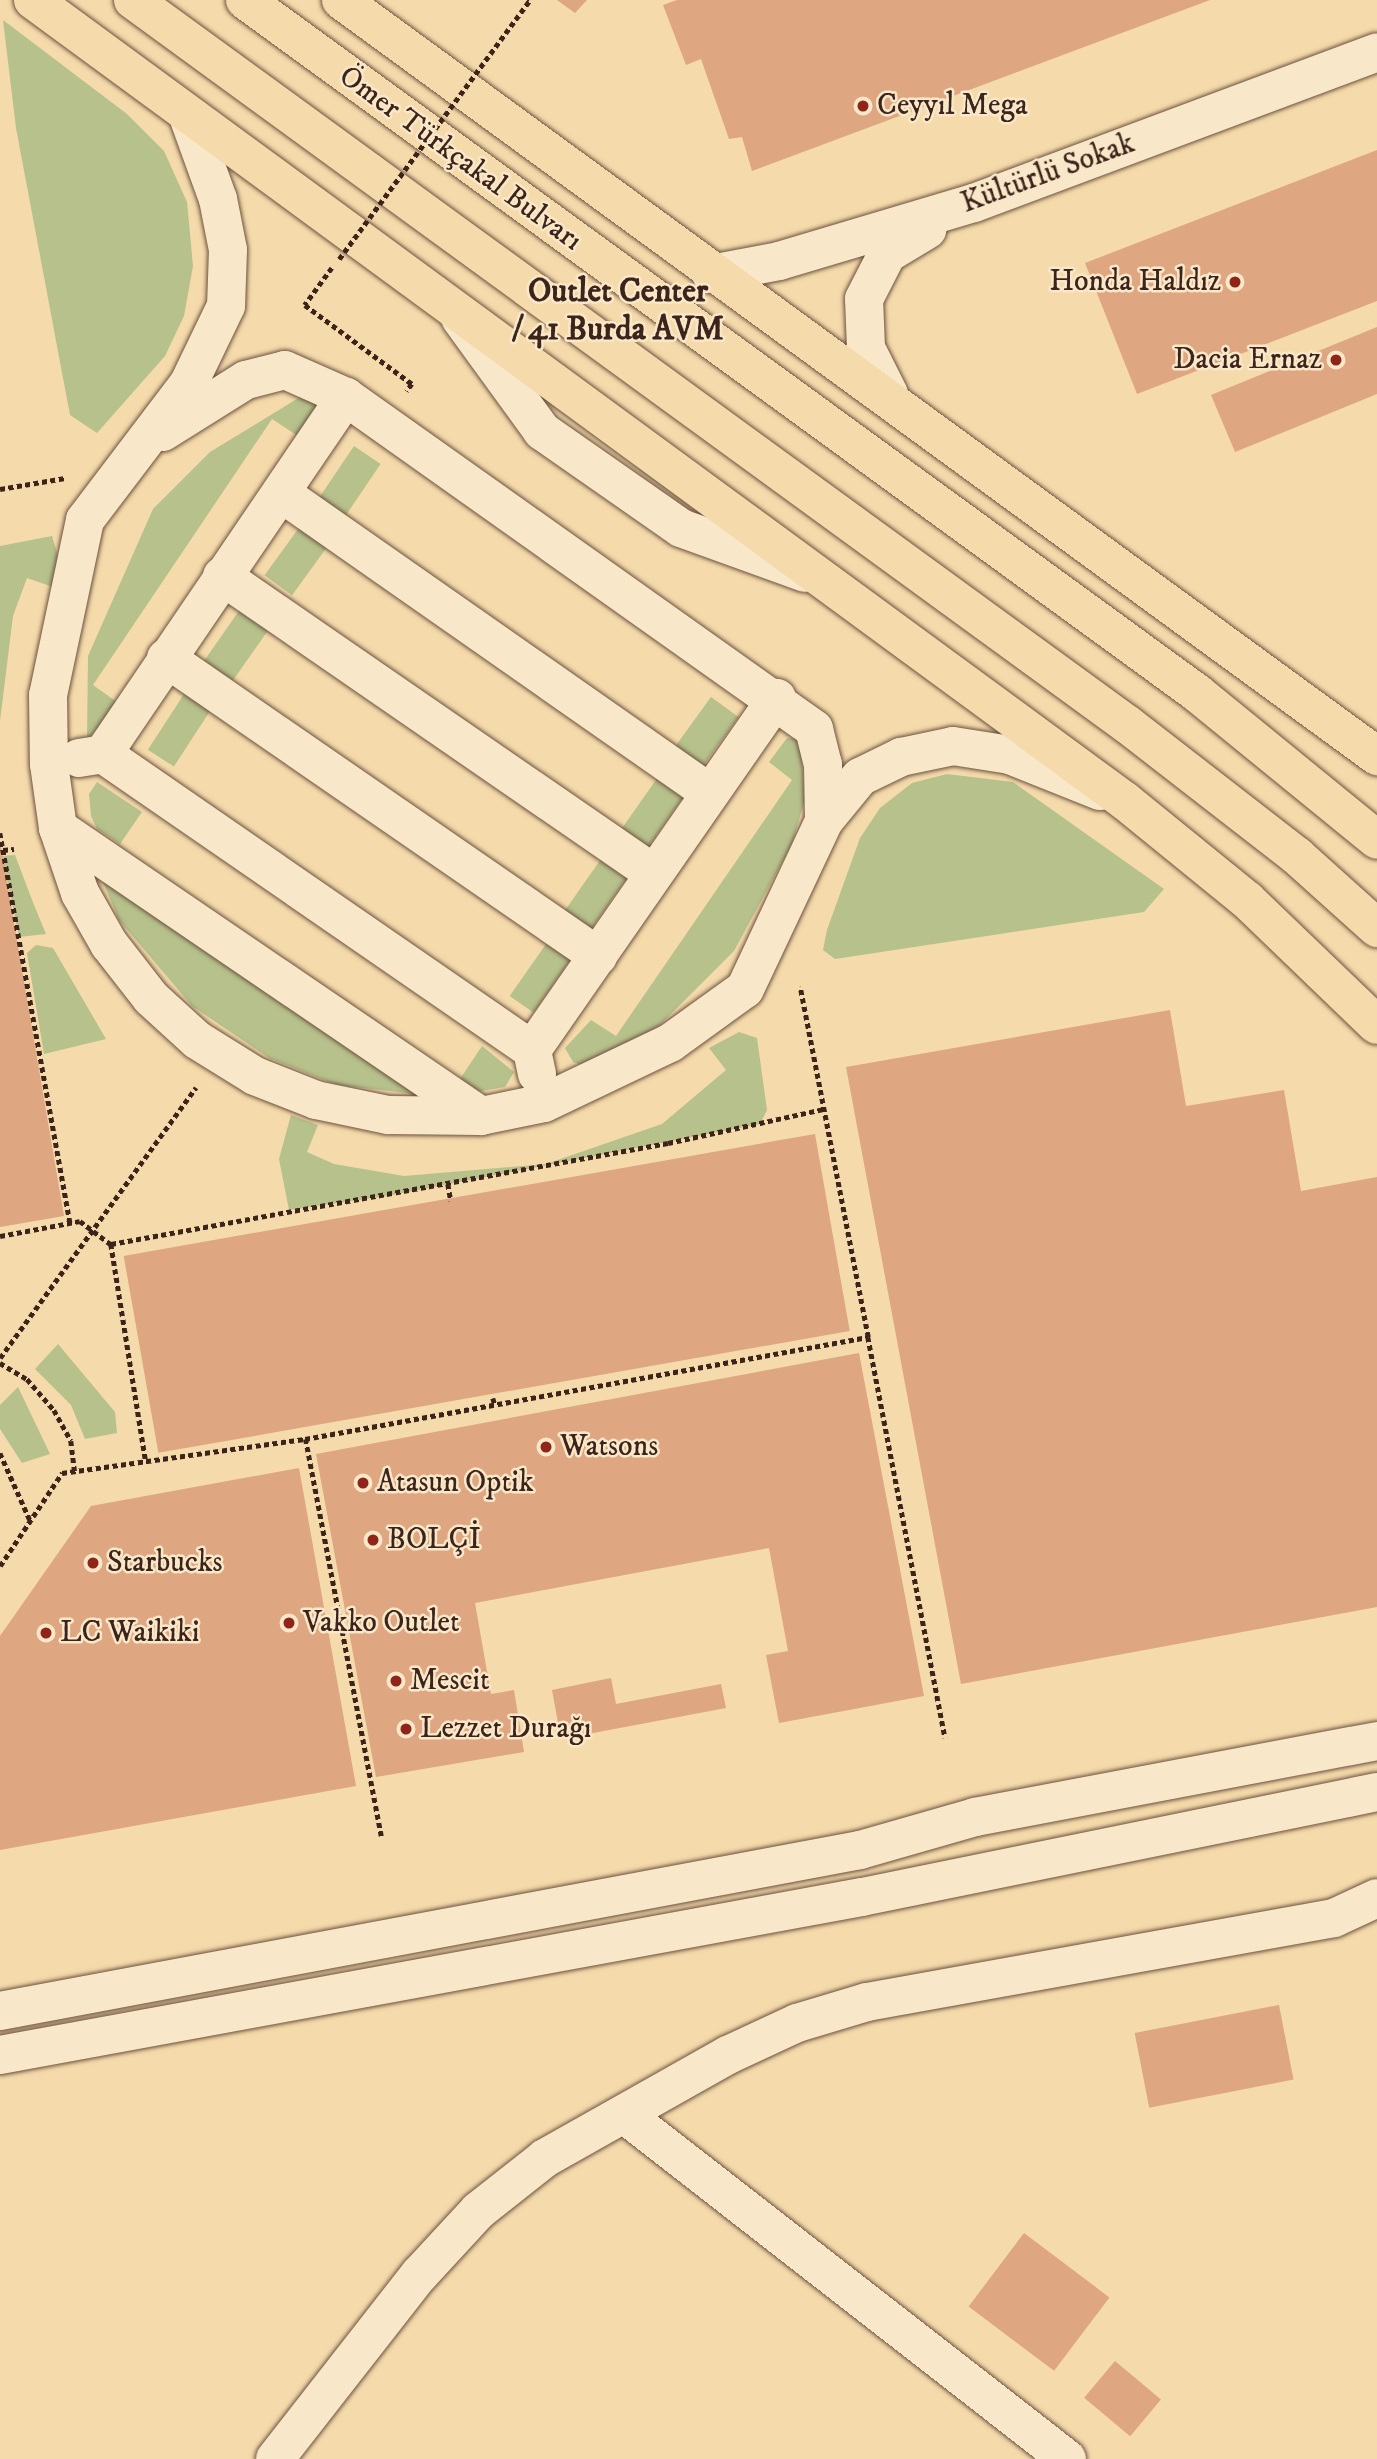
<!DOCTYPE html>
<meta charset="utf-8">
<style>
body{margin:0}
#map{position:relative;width:1377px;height:2459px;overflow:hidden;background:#f5daab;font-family:"IM FELL DW Pica",serif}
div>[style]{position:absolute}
.green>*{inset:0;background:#b7c18c;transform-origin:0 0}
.building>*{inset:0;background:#dea681;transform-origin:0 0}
.path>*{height:4.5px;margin-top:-2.25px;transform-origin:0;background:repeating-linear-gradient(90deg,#3d241b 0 5px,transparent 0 8.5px)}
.roads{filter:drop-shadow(0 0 2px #6b523f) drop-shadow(0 0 2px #6b523f)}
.minor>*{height:38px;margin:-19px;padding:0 19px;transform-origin:19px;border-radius:19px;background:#f8e7c8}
.major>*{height:38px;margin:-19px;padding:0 19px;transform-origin:19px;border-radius:19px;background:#f5daab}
.path-bridge>*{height:4.5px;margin-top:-2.25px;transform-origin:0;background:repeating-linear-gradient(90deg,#3d241b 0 5px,transparent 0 8.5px)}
.dots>*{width:19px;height:19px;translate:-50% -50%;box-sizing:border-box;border:4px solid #f8e7c8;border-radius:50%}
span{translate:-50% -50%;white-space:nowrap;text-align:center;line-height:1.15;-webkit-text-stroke:5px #f8e7c8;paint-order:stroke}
.poi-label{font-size:30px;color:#3d241b}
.left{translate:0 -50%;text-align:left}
.right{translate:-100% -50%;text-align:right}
.street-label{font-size:30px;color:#3d241b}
.quarter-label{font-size:33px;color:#3d241b;font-weight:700}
</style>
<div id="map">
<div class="green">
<div style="clip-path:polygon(3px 20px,127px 114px,164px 151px,187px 202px,193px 266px,184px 316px,165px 356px,97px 433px,70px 415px,16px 128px)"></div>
<div style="clip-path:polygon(305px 394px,319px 410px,301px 438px,272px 419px,93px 685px,121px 705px,87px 739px,88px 656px,153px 509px,210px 452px)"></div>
<div style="left:354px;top:446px;width:32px;height:65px;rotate:34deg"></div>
<div style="left:301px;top:525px;width:34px;height:62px;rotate:36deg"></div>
<div style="clip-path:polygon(52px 536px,61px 566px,53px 587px,27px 578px,13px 616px,0 721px,0 546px)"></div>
<div style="left:241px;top:608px;width:35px;height:64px;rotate:35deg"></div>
<div style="left:186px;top:691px;width:31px;height:70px;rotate:33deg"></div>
<div style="left:711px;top:697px;width:34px;height:66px;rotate:36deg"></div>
<div style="clip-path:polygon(787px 738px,800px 739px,805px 799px,792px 844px,734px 951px,659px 1026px,588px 1067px,573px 1062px,565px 1048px,591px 1020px,616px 1036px,792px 780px,769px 762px)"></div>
<div style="clip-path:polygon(947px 774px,1013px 782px,1164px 889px,1144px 912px,835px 959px,823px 950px,827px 930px,860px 838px,880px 808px,912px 783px)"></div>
<div style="left:658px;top:777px;width:32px;height:63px;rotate:35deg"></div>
<div style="clip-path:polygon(97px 782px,142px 812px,120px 844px,97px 829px,91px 816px,89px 794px)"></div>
<div style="clip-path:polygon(15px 855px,34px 905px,46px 934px,19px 937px,2px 856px)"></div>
<div style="left:601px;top:859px;width:32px;height:65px;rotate:35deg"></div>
<div style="clip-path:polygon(96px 865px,434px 1096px,337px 1085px,269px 1058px,192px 1006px,119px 920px)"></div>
<div style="left:551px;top:937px;width:29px;height:72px;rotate:35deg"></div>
<div style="clip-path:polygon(36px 945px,53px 948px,106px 1039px,44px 1054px,27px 953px)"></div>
<div style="clip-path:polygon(739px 1032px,757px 1038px,767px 1110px,760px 1124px,387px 1196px,289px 1210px,279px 1159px,291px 1115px,318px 1125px,307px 1152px,334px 1164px,404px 1176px,546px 1164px,662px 1124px,726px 1070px,709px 1048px)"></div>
<div style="clip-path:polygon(482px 1046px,514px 1072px,505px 1087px,476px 1092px,456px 1085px)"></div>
<div style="clip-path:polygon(58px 1344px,115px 1412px,117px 1433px,85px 1439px,71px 1405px,35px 1369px)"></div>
<div style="clip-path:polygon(18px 1387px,50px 1454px,22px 1463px,0 1429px,0 1405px)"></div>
</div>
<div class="building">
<div style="clip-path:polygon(557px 0,587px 0,575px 13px)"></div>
<div style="clip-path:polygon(677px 0,1210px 0,752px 171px,742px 137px,729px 139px,701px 59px,686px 65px,663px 5px)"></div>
<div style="clip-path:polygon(1377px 150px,1377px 301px,1137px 394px,1085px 263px)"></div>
<div style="clip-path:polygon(1377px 327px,1377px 394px,1235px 452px,1211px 395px)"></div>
<div style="clip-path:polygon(0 841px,64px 1216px,0 1227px)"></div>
<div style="clip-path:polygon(1170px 1010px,1186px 1106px,1284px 1090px,1301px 1191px,1377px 1177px,1377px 1607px,961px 1684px,846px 1067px)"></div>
<div style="left:815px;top:1134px;width:200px;height:702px;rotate:80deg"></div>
<div style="clip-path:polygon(859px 1353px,924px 1696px,779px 1723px,766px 1655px,788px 1651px,769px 1548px,475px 1603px,491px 1694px,514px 1690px,524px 1752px,376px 1777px,316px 1454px)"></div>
<div style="clip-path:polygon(299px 1468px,356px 1786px,0 1850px,0 1636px,91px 1506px)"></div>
<div style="clip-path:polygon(611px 1678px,616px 1704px,721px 1684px,726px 1708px,561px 1739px,552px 1690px)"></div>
<div style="left:1279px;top:2005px;width:76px;height:147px;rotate:79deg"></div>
<div style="left:1024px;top:2233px;width:107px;height:92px;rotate:37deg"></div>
<div style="left:1115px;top:2361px;width:60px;height:48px;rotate:40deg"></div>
</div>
<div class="path">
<div style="left:527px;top:0;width:2px;rotate:27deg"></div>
<div style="left:332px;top:268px;width:46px;rotate:126.1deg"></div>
<div style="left:305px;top:305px;width:133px;rotate:36.4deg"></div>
<div style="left:412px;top:384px;width:9px;rotate:126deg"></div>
<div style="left:0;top:489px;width:66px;rotate:-9.6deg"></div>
<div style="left:0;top:833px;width:396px;rotate:79.8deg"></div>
<div style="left:3px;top:850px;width:11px;rotate:-5deg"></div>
<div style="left:448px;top:1184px;width:17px;rotate:80deg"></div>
<div style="left:0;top:1236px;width:81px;rotate:-10.6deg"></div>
<div style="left:80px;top:1221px;width:39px;rotate:37deg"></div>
<div style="left:111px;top:1244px;width:221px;rotate:80.9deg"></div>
<div style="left:111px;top:1244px;width:566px;rotate:-10.28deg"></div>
<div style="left:668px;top:1143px;width:160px;rotate:-12.3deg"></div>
<div style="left:868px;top:1337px;width:408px;rotate:79.1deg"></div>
<div style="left:0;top:1358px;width:334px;rotate:-54.1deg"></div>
<div style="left:0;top:1363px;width:31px;rotate:31deg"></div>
<div style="left:27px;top:1379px;width:41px;rotate:48.9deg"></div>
<div style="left:54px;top:1410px;width:35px;rotate:61deg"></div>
<div style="left:71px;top:1441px;width:31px;rotate:83deg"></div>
<div style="left:493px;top:1398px;width:7px;rotate:74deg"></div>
<div style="left:0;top:1453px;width:73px;rotate:65.9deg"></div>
<div style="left:0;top:1566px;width:112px;rotate:-56.3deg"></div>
<div style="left:62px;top:1473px;width:245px;rotate:-8deg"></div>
<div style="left:381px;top:1836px;width:404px;rotate:-100.8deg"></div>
<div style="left:305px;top:1439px;width:572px;rotate:-10.27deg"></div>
<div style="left:868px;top:1337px;width:357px;rotate:-101deg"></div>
</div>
<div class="roads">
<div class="minor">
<div style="left:189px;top:119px;width:85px;rotate:70.1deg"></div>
<div style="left:218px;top:199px;width:52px;rotate:78.9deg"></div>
<div style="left:228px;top:250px;width:56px;rotate:92deg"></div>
<div style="left:226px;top:306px;width:85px;rotate:115.7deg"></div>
<div style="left:189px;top:383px;width:172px;rotate:127.2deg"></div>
<div style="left:85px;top:520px;width:179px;rotate:101.9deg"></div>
<div style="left:48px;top:695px;width:69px;rotate:89.2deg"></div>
<div style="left:49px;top:764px;width:65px;rotate:82deg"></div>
<div style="left:58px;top:828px;width:69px;rotate:71.3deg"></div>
<div style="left:80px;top:893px;width:59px;rotate:60.4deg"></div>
<div style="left:109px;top:944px;width:68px;rotate:52.1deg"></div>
<div style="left:151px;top:998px;width:62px;rotate:42.4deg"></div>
<div style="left:197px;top:1040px;width:68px;rotate:31.8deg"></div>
<div style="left:255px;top:1076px;width:66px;rotate:21.5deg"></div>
<div style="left:316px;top:1100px;width:74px;rotate:11.8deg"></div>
<div style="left:388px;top:1115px;width:93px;rotate:0.6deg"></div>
<div style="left:481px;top:1116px;width:64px;rotate:-11.7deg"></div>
<div style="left:544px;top:1103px;width:140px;rotate:-25.5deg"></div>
<div style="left:670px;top:1043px;width:92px;rotate:-35.8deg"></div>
<div style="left:745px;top:989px;width:186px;rotate:-64.8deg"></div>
<div style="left:824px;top:821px;width:57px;rotate:-50.7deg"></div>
<div style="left:860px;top:777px;width:46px;rotate:-26deg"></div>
<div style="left:901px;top:757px;width:53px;rotate:-11.9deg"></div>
<div style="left:953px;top:746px;width:58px;rotate:9deg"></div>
<div style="left:1010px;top:755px;width:97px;rotate:21.8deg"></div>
<div style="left:711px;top:274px;width:69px;rotate:-10.8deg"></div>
<div style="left:779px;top:261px;width:203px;rotate:-16.6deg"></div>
<div style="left:974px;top:203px;width:430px;rotate:-20.5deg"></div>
<div style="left:460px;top:318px;width:140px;rotate:54deg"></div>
<div style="left:542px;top:431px;width:169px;rotate:34.9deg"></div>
<div style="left:681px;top:528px;width:132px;rotate:19.9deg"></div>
<div style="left:889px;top:394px;width:51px;rotate:-116.6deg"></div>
<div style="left:866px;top:348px;width:49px;rotate:-92.3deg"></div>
<div style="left:864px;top:299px;width:51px;rotate:-62.9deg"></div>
<div style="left:887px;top:254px;width:47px;rotate:-31deg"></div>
<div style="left:163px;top:432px;width:98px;rotate:-32.1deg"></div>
<div style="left:246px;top:380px;width:40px;rotate:-14.4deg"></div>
<div style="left:285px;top:370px;width:67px;rotate:23.9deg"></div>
<div style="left:346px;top:397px;width:574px;rotate:35.35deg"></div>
<div style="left:814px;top:729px;width:36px;rotate:76deg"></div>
<div style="left:823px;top:764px;width:57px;rotate:89deg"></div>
<div style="left:281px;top:493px;width:523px;rotate:34.97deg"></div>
<div style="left:222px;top:576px;width:523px;rotate:34.57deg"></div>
<div style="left:166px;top:658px;width:525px;rotate:34.6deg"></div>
<div style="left:103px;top:754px;width:521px;rotate:34.6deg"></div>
<div style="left:79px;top:758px;width:24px;rotate:-9deg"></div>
<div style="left:103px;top:754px;width:432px;rotate:-55.8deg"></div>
<div style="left:58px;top:828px;width:512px;rotate:34.25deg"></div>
<div style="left:537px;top:1074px;width:25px;rotate:-102deg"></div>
<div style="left:532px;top:1050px;width:429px;rotate:-55.2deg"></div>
<div style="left:0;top:2011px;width:875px;rotate:-10.6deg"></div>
<div style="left:860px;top:1850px;width:120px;rotate:-16deg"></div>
<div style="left:975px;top:1817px;width:409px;rotate:-10.7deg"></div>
<div style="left:0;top:2055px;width:876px;rotate:-10.39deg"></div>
<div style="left:862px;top:1897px;width:526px;rotate:-11.52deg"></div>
<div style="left:625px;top:2115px;width:560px;rotate:37.89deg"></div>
<div style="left:275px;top:2459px;width:234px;rotate:-52deg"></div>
<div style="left:419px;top:2275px;width:87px;rotate:-47.3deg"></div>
<div style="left:478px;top:2211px;width:85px;rotate:-38.3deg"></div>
<div style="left:545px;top:2158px;width:210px;rotate:-29.4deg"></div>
<div style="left:728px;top:2055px;width:76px;rotate:-24.9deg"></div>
<div style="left:797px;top:2023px;width:73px;rotate:-16.7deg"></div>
<div style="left:867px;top:2002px;width:474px;rotate:-10.2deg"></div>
<div style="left:1334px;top:1918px;width:47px;rotate:-24.9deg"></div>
</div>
<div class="major">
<div style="left:33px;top:0;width:1354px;rotate:36.26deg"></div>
<div style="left:1125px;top:801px;width:157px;rotate:39.1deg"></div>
<div style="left:1247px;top:900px;width:180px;rotate:43.9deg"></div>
<div style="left:133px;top:0;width:1231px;rotate:36.08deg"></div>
<div style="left:1128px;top:725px;width:214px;rotate:37.8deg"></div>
<div style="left:1297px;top:856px;width:108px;rotate:42deg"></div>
<div style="left:245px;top:0;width:1178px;rotate:36.05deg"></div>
<div style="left:1197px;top:693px;width:232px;rotate:39.2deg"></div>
<div style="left:341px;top:0;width:1283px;rotate:36.12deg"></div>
</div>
</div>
<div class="path-bridge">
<div style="left:339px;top:259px;width:320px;rotate:-53.6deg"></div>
</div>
<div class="dots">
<div style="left:863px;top:106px;background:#8f2418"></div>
<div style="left:1235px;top:282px;background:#8f2418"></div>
<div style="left:1336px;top:360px;background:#8f2418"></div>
<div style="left:546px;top:1447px;background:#8f2418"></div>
<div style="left:363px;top:1483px;background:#8f2418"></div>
<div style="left:373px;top:1540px;background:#8f2418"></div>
<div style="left:93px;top:1563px;background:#8f2418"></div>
<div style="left:289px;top:1623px;background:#8f2418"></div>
<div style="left:46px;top:1633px;background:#8f2418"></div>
<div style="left:396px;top:1681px;background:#8f2418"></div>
<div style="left:406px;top:1729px;background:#8f2418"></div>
</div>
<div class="poi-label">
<span class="left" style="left:877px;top:106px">Ceyyıl Mega</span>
<span class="right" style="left:1221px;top:282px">Honda Haldız</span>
<span class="right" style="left:1322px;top:360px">Dacia Ernaz</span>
<span class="left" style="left:560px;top:1447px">Watsons</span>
<span class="left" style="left:377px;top:1483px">Atasun Optik</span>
<span class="left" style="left:387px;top:1540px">BOLÇİ</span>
<span class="left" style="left:107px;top:1563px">Starbucks</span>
<span class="left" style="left:303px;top:1623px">Vakko Outlet</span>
<span class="left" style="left:60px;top:1633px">LC Waikiki</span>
<span class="left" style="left:410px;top:1681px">Mescit</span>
<span class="left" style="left:420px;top:1729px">Lezzet Durağı</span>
</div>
<div class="street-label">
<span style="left:460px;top:159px;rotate:36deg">Ömer Türkçakal Bulvarı</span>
<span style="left:1048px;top:174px;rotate:-20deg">Kültürlü Sokak</span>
</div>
<div class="quarter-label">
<span style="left:618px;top:311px">Outlet Center<br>/ 41 Burda AVM</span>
</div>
</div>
